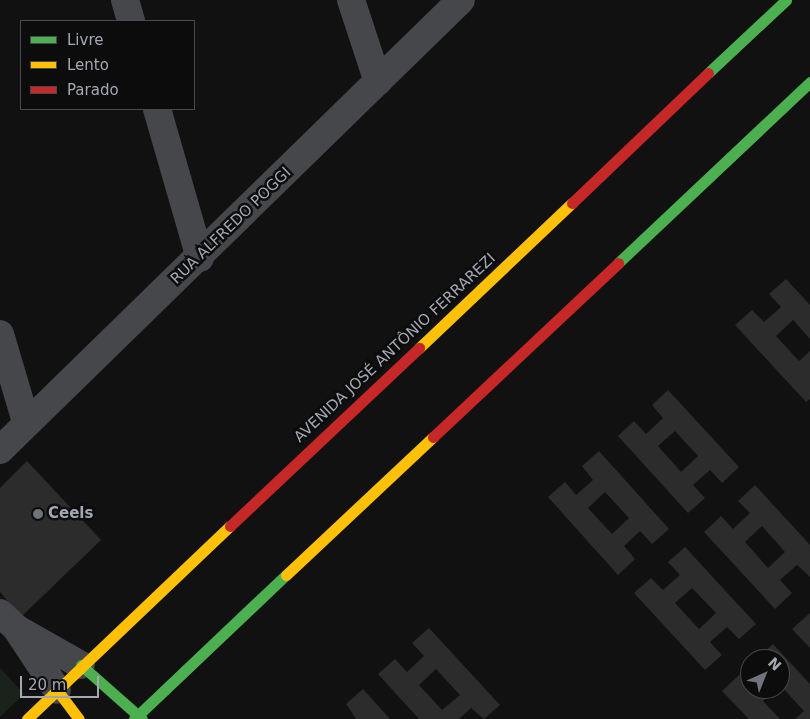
<!DOCTYPE html>
<meta charset="utf-8">
<style>
body{margin:0}
#map{position:relative;width:810px;height:719px;overflow:hidden;background:#111112;font-family:"DejaVu Sans",sans-serif}
div>[style]{position:absolute}
.green>*{inset:0;background:#1b221c}
.building>*{inset:0;background:#2c2c2d}
.street>*{height:28px;margin:-14px;padding:0 14px;transform-origin:14px;border-radius:14px;background:#46474a}
.fast>*{height:11px;margin:-5.5px;padding:0 5.5px;transform-origin:5.5px;border-radius:5.5px;background:#4caf50}
.slow>*{height:11px;margin:-5.5px;padding:0 5.5px;transform-origin:5.5px;border-radius:5.5px;background:#ffc107}
.jam>*{height:11px;margin:-5.5px;padding:0 5.5px;transform-origin:5.5px;border-radius:5.5px;background:#c62828}
.dots>*{width:14px;height:14px;translate:-50% -50%;box-sizing:border-box;border:2px solid #0c0c0d;border-radius:50%}
span{translate:-50% -50%;white-space:nowrap;text-align:center;line-height:1.15;-webkit-text-stroke:5px #0c0c0d;paint-order:stroke}
.street-label{font-size:15px;color:#a3a8b3}
.poi-label{font-size:15px;color:#a3a8b3;font-weight:700}
.left{translate:0 -50%;text-align:left}
.legend{position:absolute;left:20px;top:20px;width:175px;height:90px;box-sizing:border-box;background:#0c0c0d;border:1px solid #484a4f;margin:0;padding:6px 9px;list-style:none;font-size:15px;color:#a3a8b3}
.legend li{display:flex;align-items:center;gap:10px;height:25px}
.legend b{width:25px;border:1px solid #484a4f}
.north{position:absolute;left:740px;top:649px;width:50px;height:50px;box-sizing:border-box;background:#0c0c0d;border:1px solid #484a4f;border-radius:50%;rotate:44deg;font-size:14px;font-weight:700;line-height:20px;text-align:center;color:#a3a8b3}
.north::after{content:'';display:block;margin:auto;width:18px;height:22px;background:#70737b;clip-path:polygon(50% 0,100% 100%,50% 72%,0 100%)}
.scale{position:absolute;left:20px;top:676px;width:79px;height:22px;box-sizing:border-box;border:2px solid #a3a8b3;border-top:0;padding-left:6px;font-size:15px;line-height:18px;white-space:nowrap;color:#a3a8b3;-webkit-text-stroke:4px #0c0c0d;paint-order:stroke}
</style>
<div id="map">
<div class="green">
<div style="clip-path:polygon(0 668px,24px 694px,0 717px)"></div>
</div>
<div class="building">
<div style="clip-path:polygon(786px 279px,810px 305px,810px 339px,793px 320px,776px 336px,799px 361px,810px 351px,810px 399px,806px 402px,735px 325px,752px 310px,764px 322px,781px 307px,769px 294px)"></div>
<div style="clip-path:polygon(evenodd,668px 390px,739px 467px,722px 483px,710px 470px,693px 485px,705px 498px,688px 513px,618px 436px,634px 421px,646px 434px,663px 418px,652px 405px,668px 390px,675px 431px,698px 456px,681px 472px,658px 446px,675px 431px)"></div>
<div style="clip-path:polygon(evenodd,599px 451px,669px 529px,652px 544px,640px 531px,624px 546px,635px 559px,618px 575px,548px 497px,565px 482px,576px 495px,593px 480px,582px 466px,599px 451px,605px 492px,629px 518px,612px 534px,588px 508px,605px 492px)"></div>
<div style="clip-path:polygon(27px 461px,101px 540px,21px 617px,0 592px,0 488px)"></div>
<div style="clip-path:polygon(evenodd,755px 485px,810px 545px,810px 577px,797px 565px,780px 580px,792px 593px,775px 609px,704px 532px,721px 516px,733px 529px,750px 513px,738px 501px,755px 485px,762px 526px,785px 552px,768px 568px,745px 542px,762px 526px)"></div>
<div style="clip-path:polygon(evenodd,685px 547px,756px 624px,739px 639px,727px 627px,710px 642px,722px 655px,705px 670px,634px 593px,651px 578px,663px 590px,680px 575px,668px 562px,685px 547px,692px 588px,716px 613px,699px 629px,675px 603px,692px 588px)"></div>
<div style="clip-path:polygon(810px 613px,810px 648px,792px 629px)"></div>
<div style="clip-path:polygon(evenodd,429px 628px,500px 705px,484px 719px,471px 708px,459px 719px,419px 719px,378px 674px,395px 659px,407px 672px,424px 656px,412px 643px,429px 628px,436px 669px,460px 695px,442px 710px,419px 685px,436px 669px)"></div>
<div style="clip-path:polygon(773px 644px,810px 684px,810px 719px,795px 719px,804px 711px,780px 685px,780px 659px,757px 659px)"></div>
<div style="clip-path:polygon(739px 675px,750px 689px,776px 689px,763px 701px,780px 719px,749px 719px,722px 691px)"></div>
<div style="clip-path:polygon(363px 689px,390px 719px,356px 719px,346px 704px)"></div>
</div>
<div class="street">
<div style="left:125px;top:0;width:22px;rotate:74deg"></div>
<div style="left:351px;top:0;width:86px;rotate:71.8deg"></div>
<div style="left:157px;top:109px;width:155px;rotate:73.9deg"></div>
<div style="left:0;top:334px;width:92px;rotate:73.5deg"></div>
<div style="left:0;top:450px;width:644px;rotate:-44.31deg"></div>
<div style="left:0;top:613px;width:22px;rotate:43deg"></div>
<div style="left:16px;top:628px;width:74px;rotate:56.5deg"></div>
<div style="left:19px;top:630px;width:71px;rotate:29.4deg"></div>
</div>
<div class="fast">
<div style="left:708px;top:73px;width:107px;rotate:-43.1deg"></div>
<div style="left:618px;top:263px;width:264px;rotate:-43.3deg"></div>
<div style="left:81px;top:665px;width:81px;rotate:41.5deg"></div>
<div style="left:134px;top:719px;width:209px;rotate:-43.5deg"></div>
</div>
<div class="slow">
<div style="left:419px;top:348px;width:211px;rotate:-43.5deg"></div>
<div style="left:286px;top:575px;width:202px;rotate:-43.2deg"></div>
<div style="left:57px;top:690px;width:36px;rotate:53deg"></div>
<div style="left:27px;top:719px;width:280px;rotate:-43.6deg"></div>
</div>
<div class="jam">
<div style="left:572px;top:203px;width:188px;rotate:-43.7deg"></div>
<div style="left:433px;top:437px;width:254px;rotate:-43.2deg"></div>
<div style="left:230px;top:526px;width:260px;rotate:-43.3deg"></div>
</div>
<div class="dots">
<div style="left:38px;top:514px;background:#70737b"></div>
</div>
<div class="street-label">
<span style="left:231px;top:226px;rotate:-44deg">RUA ALFREDO POGGI</span>
<span style="left:395px;top:348px;rotate:-43deg">AVENIDA JOSÉ ANTÔNIO FERRAREZI</span>
</div>
<div class="poi-label">
<span class="left" style="left:48px;top:514px">Ceels</span>
</div>
<ul class="legend">
<li><b style="height:6px;background:#4caf50"></b>Livre</li>
<li><b style="height:6px;background:#ffc107"></b>Lento</li>
<li><b style="height:6px;background:#c62828"></b>Parado</li>
</ul>
<div class="north">N</div>
<div class="scale">20 m</div>
</div>
